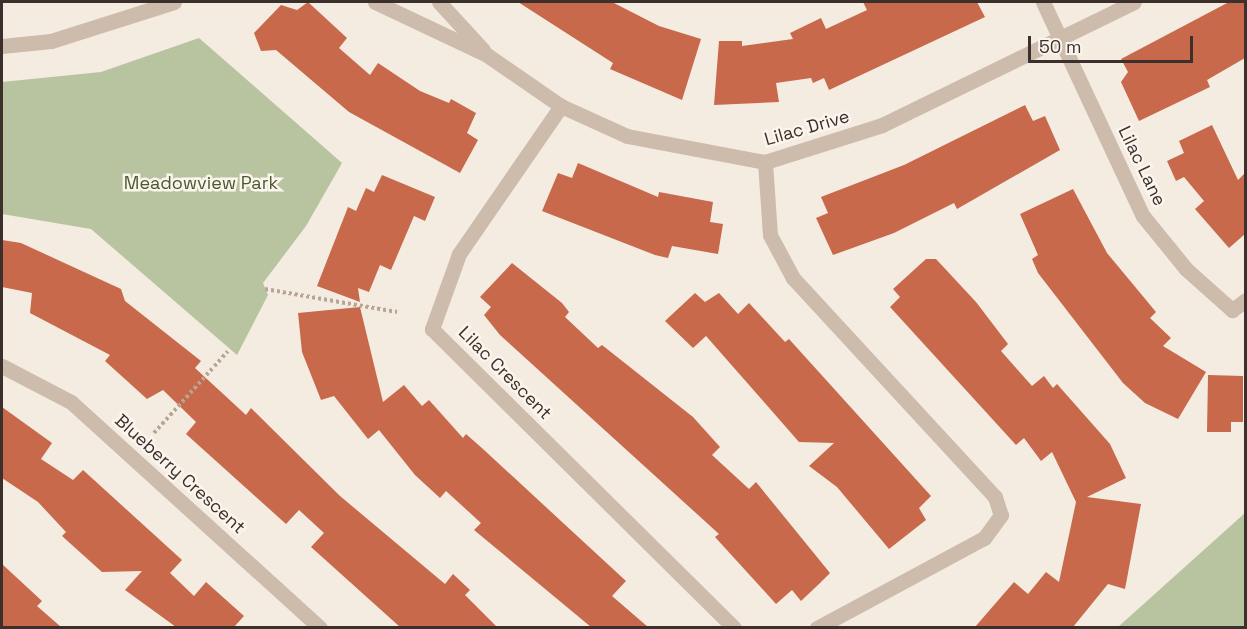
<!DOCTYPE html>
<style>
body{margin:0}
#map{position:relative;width:1247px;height:629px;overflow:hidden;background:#f4ebe1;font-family:"Space Grotesk",sans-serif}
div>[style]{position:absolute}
.green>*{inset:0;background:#b8c4a0}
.building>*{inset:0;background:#c8694b}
.path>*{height:4px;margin-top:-2px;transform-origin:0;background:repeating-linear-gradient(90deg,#b9a596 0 3px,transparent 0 6px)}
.minor>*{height:15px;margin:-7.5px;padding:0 7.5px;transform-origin:7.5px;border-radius:7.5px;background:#cdbbac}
span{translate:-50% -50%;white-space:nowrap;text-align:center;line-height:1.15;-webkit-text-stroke:5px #fbf5ee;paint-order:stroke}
.street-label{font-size:18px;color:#3b302b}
.park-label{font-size:18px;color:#4a5a2e}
.frame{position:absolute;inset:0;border:3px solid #3b302b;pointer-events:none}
.scale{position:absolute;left:1028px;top:36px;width:165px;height:27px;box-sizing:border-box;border:3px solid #3b302b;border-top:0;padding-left:8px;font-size:18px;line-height:21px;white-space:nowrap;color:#3b302b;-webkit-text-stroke:4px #fbf5ee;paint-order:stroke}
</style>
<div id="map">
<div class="green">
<div style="clip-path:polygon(199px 38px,342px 163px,306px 226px,263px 283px,268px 295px,237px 355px,91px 229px,2px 214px,2px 82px,101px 72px)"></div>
<div style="clip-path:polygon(1245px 513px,1245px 627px,1118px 627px)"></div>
</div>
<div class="building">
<div style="clip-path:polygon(308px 2px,347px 38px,339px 48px,370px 75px,378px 63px,420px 91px,449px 103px,451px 99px,476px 113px,467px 133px,478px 140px,460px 173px,349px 112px,276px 50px,261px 51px,254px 33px,281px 5px,297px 10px)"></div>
<div style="clip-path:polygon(518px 2px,612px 2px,659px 26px,701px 39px,682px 100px,610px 69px,613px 63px)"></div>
<div style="clip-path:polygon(863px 2px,977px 2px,985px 17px,829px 90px,824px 78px,813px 83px,811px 78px,776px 83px,779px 102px,714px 105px,719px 41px,742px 41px,742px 46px,793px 39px,790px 33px,821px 18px,826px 29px,867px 10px)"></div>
<div style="clip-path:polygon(1229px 2px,1245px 2px,1245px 58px,1207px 80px,1210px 87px,1139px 121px,1121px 82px,1128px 72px,1121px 59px)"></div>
<div style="clip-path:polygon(1025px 105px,1033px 121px,1045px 116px,1060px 150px,957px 209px,954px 203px,894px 233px,833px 255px,816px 218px,828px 213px,821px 197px,904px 165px)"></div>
<div style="clip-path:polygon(1212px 125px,1238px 180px,1245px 173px,1245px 234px,1229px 248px,1195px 209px,1204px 201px,1184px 177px,1176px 181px,1167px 161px,1184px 153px,1179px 141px)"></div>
<div style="clip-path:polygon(578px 163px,658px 197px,659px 192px,713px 202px,710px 222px,723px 224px,718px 254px,672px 246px,668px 258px,655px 255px,542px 211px,558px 173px,572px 178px)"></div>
<div style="clip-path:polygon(382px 175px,435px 197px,425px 221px,414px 216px,391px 270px,380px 265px,369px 292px,358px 288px,360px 302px,317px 286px,348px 207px,356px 211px,366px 188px,374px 192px)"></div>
<div style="clip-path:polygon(1073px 189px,1107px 253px,1156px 312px,1150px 318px,1171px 338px,1163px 346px,1206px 372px,1178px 419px,1145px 403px,1123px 383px,1038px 273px,1032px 259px,1038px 255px,1020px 214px)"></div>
<div style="clip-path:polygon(2px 240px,21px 243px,121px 289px,125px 301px,201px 361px,195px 368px,246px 415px,251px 408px,340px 496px,445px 584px,453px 574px,470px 590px,465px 595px,497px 627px,400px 627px,311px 547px,324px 533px,299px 510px,286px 524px,186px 434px,196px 422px,163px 390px,147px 399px,105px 361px,110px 355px,30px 313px,32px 293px,2px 287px)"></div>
<div style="clip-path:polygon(926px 259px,936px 259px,976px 302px,1008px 344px,1001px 351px,1032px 386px,1044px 376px,1053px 388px,1057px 384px,1110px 444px,1126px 478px,1087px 497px,1141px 504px,1125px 589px,1108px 584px,1073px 627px,975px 627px,1014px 582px,1028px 594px,1046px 572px,1059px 582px,1076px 502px,1052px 452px,1041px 461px,1024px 438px,1016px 445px,890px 307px,900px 297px,893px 289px)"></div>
<div style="clip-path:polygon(512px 263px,562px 303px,569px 312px,565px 317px,598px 348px,602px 345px,693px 417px,720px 447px,712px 455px,749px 489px,756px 482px,830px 573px,819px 584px,801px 601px,792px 590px,776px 604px,715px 537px,719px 534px,500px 335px,484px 315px,491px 307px,480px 297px)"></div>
<div style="clip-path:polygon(695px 293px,705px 302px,719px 293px,738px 314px,749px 303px,785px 342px,789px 339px,931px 496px,919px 508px,926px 520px,889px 549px,837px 487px,809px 466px,834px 443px,799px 442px,706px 336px,693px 348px,665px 321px)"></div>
<div style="clip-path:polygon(360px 307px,383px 402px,404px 385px,422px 406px,429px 400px,463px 438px,466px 434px,483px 449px,626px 581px,612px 596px,648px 627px,591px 627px,474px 530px,481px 523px,446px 491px,440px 498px,415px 475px,379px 430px,368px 439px,334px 396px,321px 400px,302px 352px,298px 313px)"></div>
<div style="clip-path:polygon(1208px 375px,1243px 376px,1243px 422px,1231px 422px,1231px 432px,1207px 432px)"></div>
<div style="clip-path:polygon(2px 407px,52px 443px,41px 459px,73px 480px,83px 470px,182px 560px,170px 573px,194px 596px,206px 582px,244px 616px,234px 627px,176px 627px,125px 590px,142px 571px,102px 572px,62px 536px,66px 532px,38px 502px,2px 478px)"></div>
<div style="clip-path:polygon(2px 564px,42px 601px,37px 606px,61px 627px,2px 627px)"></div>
</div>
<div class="path">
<div style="left:265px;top:289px;width:134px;rotate:9.9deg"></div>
<div style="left:154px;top:433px;width:110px;rotate:-47.9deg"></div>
</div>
<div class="minor">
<div style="left:375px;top:2px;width:124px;rotate:25.3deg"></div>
<div style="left:487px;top:55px;width:90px;rotate:34.6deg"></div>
<div style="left:561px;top:106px;width:72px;rotate:24.4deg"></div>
<div style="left:627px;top:136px;width:140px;rotate:10.7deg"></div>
<div style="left:765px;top:162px;width:123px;rotate:-17.5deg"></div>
<div style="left:882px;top:125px;width:280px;rotate:-26deg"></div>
<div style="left:439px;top:2px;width:65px;rotate:47.5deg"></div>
<div style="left:1043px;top:2px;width:236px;rotate:65deg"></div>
<div style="left:1143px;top:216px;width:68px;rotate:50.9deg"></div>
<div style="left:1186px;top:269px;width:62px;rotate:41.7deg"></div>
<div style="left:1232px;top:310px;width:17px;rotate:-36deg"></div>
<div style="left:2px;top:46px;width:49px;rotate:-5.8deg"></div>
<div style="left:51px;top:41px;width:129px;rotate:-17.6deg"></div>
<div style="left:561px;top:106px;width:180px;rotate:124.6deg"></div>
<div style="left:459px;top:254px;width:80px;rotate:109.8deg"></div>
<div style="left:432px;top:329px;width:425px;rotate:44.7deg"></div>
<div style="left:765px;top:162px;width:73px;rotate:86.1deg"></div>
<div style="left:770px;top:235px;width:49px;rotate:61.9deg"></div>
<div style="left:793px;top:278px;width:298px;rotate:47.3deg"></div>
<div style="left:995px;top:497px;width:19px;rotate:72deg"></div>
<div style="left:1001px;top:515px;width:29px;rotate:126deg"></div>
<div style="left:984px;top:538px;width:190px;rotate:151.7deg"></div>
<div style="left:2px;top:366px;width:78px;rotate:27.6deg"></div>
<div style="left:71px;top:402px;width:336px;rotate:42.2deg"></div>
</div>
<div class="street-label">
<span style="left:807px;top:128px;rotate:-16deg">Lilac Drive</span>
<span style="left:1142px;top:166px;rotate:64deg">Lilac Lane</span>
<span style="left:505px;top:373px;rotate:45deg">Lilac Crescent</span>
<span style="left:180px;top:474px;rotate:42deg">Blueberry Crescent</span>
</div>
<div class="park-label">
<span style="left:201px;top:183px">Meadowview Park</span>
</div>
<div class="frame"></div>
<div class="scale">50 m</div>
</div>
